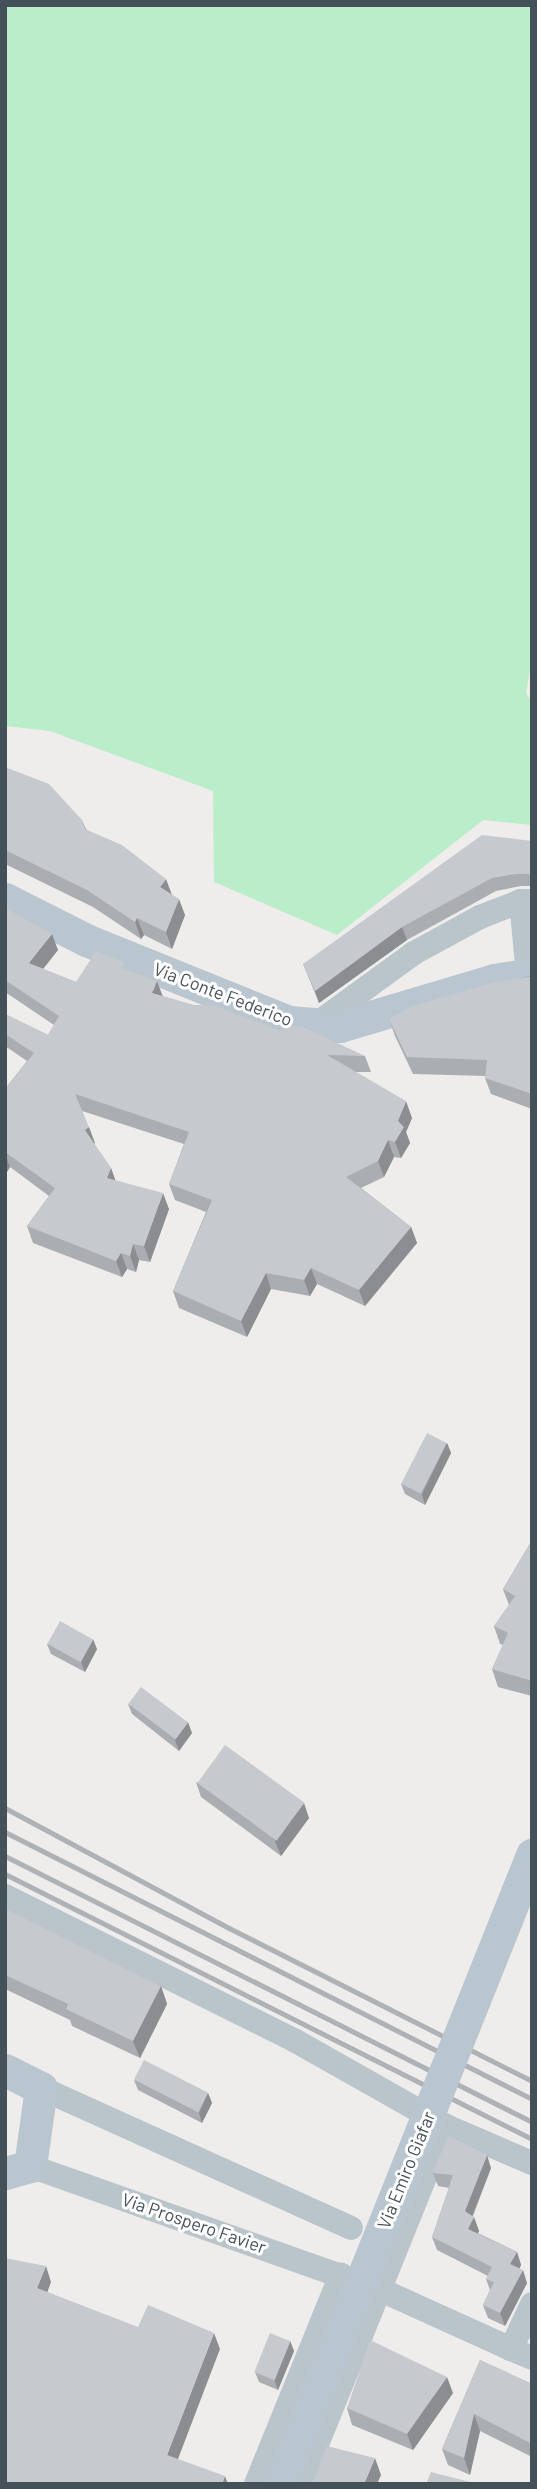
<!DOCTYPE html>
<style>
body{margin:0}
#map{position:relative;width:537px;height:2489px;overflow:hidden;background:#efecec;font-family:Barlow,sans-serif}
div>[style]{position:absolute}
.green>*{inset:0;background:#baedca}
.street>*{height:24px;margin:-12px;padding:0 12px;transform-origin:12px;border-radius:12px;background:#bac5cb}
.secondary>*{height:33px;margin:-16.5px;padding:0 16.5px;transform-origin:16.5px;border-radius:16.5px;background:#b9c6d0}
.rail>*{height:5px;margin:-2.5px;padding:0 2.5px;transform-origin:2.5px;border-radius:2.5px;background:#aeb2b6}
.secondary-bridge>*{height:33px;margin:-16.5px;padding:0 16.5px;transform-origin:16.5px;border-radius:16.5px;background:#b9c6d0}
.wall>*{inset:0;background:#aaaeb2}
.shaded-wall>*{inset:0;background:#8b8d91}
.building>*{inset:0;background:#c6cacf;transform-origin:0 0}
span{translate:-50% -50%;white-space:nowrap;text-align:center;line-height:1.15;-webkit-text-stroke:6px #fff;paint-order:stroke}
.street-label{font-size:18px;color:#455159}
.frame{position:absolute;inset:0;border:7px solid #455159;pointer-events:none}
</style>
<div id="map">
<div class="green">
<div style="clip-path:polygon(5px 5px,532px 5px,532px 657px,526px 693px,532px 702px,532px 825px,483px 820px,337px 935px,214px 882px,213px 791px,50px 731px,5px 726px)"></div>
</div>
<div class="street">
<div style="left:521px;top:901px;width:74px;rotate:84.6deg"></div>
<div style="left:315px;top:1025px;width:122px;rotate:-36deg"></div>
<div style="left:414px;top:953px;width:75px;rotate:-28.6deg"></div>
<div style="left:480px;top:917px;width:44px;rotate:-21.3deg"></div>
<div style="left:521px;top:901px;width:11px"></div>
<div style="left:5px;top:1896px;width:323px;rotate:26.5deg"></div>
<div style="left:294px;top:2040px;width:175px;rotate:29.5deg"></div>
<div style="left:446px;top:2126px;width:94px;rotate:23.3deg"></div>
<div style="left:41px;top:2088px;width:340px;rotate:24.3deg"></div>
<div style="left:30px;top:2166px;width:372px;rotate:19.5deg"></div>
<div style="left:381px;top:2290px;width:143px;rotate:24.4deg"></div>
<div style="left:532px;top:2304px;width:50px;rotate:115deg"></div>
<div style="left:511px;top:2349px;width:23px;rotate:23deg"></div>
<div style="left:256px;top:2484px;width:226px;rotate:-67.9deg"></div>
<div style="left:301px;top:2484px;width:386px;rotate:-68deg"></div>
</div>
<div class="secondary">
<div style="left:5px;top:899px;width:91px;rotate:26.8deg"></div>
<div style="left:86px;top:940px;width:219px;rotate:22deg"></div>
<div style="left:289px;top:1022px;width:51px;rotate:4.5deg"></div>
<div style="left:340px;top:1026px;width:161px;rotate:-16.6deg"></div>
<div style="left:494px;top:980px;width:38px;rotate:-9deg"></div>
<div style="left:5px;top:2070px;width:40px;rotate:26.6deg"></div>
<div style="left:41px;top:2088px;width:79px;rotate:98deg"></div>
<div style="left:30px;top:2166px;width:26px;rotate:164deg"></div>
</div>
<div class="rail">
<div style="left:5px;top:1808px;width:254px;rotate:28.2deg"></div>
<div style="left:229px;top:1928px;width:339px;rotate:26.8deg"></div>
<div style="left:5px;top:1832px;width:591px;rotate:26.87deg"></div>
<div style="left:5px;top:1856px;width:590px;rotate:26.78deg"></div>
<div style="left:5px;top:1874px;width:590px;rotate:26.7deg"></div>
</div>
<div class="secondary-bridge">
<div style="left:280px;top:2484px;width:678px;rotate:-68.17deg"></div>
</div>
<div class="wall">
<div style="clip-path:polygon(5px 767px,82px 820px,86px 829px,171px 894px,185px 915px,172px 949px,144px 935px,141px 939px,93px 907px,5px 864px)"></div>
<div style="clip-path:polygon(532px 841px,532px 886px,521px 886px,496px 891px,407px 940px,319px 1003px,303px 964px)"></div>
<div style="clip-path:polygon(5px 908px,58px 950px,43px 969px,76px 982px,126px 970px,162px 996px,365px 1056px,371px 1072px,356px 1072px,412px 1118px,406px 1132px,410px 1143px,401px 1158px,394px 1157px,384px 1177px,361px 1188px,411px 1227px,417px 1243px,365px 1306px,317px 1284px,310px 1296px,271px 1289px,247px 1337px,179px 1308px,173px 1291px,206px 1212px,175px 1200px,169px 1184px,184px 1144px,82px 1111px,94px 1144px,111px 1168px,115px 1180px,169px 1209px,150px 1262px,139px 1260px,136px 1272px,127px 1269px,122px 1277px,33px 1243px,27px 1226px,49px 1196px,10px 1167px,5px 1175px,5px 1089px,27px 1061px,5px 1046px,5px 1014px,48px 1035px,54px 1025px,5px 992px)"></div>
<div style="clip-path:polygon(532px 975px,532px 1109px,491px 1094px,485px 1078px,485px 1076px,413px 1074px,395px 1036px,389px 1019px)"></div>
<div style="clip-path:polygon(447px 1443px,451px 1453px,425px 1505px,405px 1494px,401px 1484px)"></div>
<div style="clip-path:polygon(532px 1540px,532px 1696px,498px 1687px,492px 1669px,503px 1645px,500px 1644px,494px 1626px,509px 1605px,503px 1589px)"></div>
<div style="clip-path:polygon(47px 1644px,97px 1649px,85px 1672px,51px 1654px)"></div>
<div style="clip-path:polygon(128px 1704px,192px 1733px,179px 1751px,132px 1714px)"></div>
<div style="clip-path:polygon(196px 1782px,309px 1818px,281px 1856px,201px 1797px)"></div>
<div style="clip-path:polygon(5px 1908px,161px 1986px,167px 2004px,140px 2058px,72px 2026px,70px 2020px,5px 1989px)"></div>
<div style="clip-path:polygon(134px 2080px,208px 2093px,212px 2103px,202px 2123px,138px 2090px)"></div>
<div style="clip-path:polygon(491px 2168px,473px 2216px,479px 2231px,478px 2233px,517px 2252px,521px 2265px,519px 2269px,527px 2283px,505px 2326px,488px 2318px,483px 2305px,490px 2290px,486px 2279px,488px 2276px,437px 2250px,432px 2237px,449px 2188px,438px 2186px,433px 2173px)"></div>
<div style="clip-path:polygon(290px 2341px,294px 2351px,278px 2390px,259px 2382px,255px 2372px)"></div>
<div style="clip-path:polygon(480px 2360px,532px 2384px,532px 2457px,480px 2431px,470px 2475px,448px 2465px,442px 2449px)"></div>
<div style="clip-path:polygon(453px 2393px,413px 2450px,352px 2425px,347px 2408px)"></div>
</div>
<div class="shaded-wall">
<div style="clip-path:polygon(166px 879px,172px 895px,160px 887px)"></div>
<div style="clip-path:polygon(179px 899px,185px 915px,172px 949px,166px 932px)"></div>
<div style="clip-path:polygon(137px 918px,144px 935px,141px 939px,135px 922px)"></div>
<div style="clip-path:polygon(402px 927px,407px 940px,319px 1003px,315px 991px)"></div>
<div style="clip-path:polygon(52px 934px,58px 950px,35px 979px,29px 963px)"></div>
<div style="clip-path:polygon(157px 981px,163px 997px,152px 993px)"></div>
<div style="clip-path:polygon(406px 1101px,412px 1118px,406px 1132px,410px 1143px,401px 1158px,395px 1142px,398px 1121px)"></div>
<div style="clip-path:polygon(89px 1127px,95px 1143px,91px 1146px,85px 1130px)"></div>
<div style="clip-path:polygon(388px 1140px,394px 1157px,384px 1177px,378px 1161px)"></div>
<div style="clip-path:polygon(5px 1154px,10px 1167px,5px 1175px)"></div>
<div style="clip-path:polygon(111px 1168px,117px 1185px,107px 1178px)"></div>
<div style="clip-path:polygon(163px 1193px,169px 1209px,150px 1262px,144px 1246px)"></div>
<div style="clip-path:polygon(411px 1227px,417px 1243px,365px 1306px,359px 1290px)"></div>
<div style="clip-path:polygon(133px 1244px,139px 1260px,136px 1272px,130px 1256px)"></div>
<div style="clip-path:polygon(121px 1253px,127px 1269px,122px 1277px,116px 1261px)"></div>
<div style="clip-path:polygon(311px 1268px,317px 1284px,310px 1296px,304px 1280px)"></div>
<div style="clip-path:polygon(266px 1273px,271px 1289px,247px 1337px,241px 1321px)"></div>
<div style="clip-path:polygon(447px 1443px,451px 1453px,425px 1505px,422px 1494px)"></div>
<div style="clip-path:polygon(93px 1639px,97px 1649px,85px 1672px,81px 1662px)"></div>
<div style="clip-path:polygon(188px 1722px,192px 1733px,179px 1751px,175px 1740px)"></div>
<div style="clip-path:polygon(304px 1803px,309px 1818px,281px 1856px,275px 1841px)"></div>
<div style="clip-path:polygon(161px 1986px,167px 2004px,140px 2058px,133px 2041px)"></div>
<div style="clip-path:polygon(208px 2093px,212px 2103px,202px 2123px,199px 2113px)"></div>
<div style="clip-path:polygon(487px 2155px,491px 2168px,469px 2224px,465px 2211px)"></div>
<div style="clip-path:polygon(474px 2217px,479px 2231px,473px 2242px,468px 2229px)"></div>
<div style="clip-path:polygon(517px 2252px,521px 2265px,515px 2278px,510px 2264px)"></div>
<div style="clip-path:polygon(46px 2266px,51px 2282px,43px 2304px,37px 2288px)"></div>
<div style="clip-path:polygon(523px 2270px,527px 2283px,505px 2326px,500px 2313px)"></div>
<div style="clip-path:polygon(214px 2333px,220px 2349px,173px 2472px,167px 2455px)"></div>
<div style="clip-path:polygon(290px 2341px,294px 2351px,278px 2390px,274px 2379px)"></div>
<div style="clip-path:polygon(447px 2377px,453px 2393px,413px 2450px,407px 2434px)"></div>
<div style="clip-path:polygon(474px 2414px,480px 2431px,470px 2475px,464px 2458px)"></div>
<div style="clip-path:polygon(375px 2458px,381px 2475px,377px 2484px,364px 2484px)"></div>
<div style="clip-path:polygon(225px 2476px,228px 2484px,222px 2484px)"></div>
</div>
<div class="building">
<div style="clip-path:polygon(5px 767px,49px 784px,82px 820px,85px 829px,122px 845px,166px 879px,160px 887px,179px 899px,166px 932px,137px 918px,135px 922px,87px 890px,5px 850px)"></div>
<div style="clip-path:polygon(482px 835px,532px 841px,532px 876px,528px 874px,516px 874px,492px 878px,402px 927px,315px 991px,303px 964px)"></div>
<div style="clip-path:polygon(5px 908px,52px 934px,29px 963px,76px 982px,96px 951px,124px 962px,121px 968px,157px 981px,152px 993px,194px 1005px,212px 1005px,281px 1031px,285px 1025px,303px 1027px,365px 1056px,327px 1055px,406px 1101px,398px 1121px,404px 1127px,395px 1142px,388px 1140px,378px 1161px,346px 1177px,411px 1227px,359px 1290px,311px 1268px,304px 1280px,266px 1273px,241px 1321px,173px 1291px,212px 1200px,169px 1184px,189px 1132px,75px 1094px,89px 1127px,85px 1130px,111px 1168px,107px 1178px,163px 1193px,144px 1246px,133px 1244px,130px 1256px,121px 1253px,116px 1261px,27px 1226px,55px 1188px,5px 1152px,5px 1089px,34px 1053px,5px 1034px,5px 1014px,48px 1035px,59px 1016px,5px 980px)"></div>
<div style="clip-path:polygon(532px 975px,532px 1094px,485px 1078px,487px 1060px,407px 1057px,389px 1019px,413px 1006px,492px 983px,529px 977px)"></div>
<div style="left:427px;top:1433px;width:22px;height:57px;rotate:27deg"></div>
<div style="clip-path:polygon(532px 1540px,532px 1681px,492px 1669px,508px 1633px,494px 1626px,515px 1596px,503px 1589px)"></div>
<div style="left:60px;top:1621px;width:38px;height:26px;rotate:29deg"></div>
<div style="left:141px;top:1687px;width:59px;height:21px;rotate:37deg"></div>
<div style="left:225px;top:1745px;width:98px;height:47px;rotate:36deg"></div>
<div style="clip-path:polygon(5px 1908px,161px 1986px,133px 2041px,66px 2009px,68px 2004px,5px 1975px)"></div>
<div style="left:144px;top:2060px;width:72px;height:22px;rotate:27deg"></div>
<div style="clip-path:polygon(448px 2136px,487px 2155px,465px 2211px,474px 2217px,468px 2229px,517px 2252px,510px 2264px,523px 2270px,500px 2313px,483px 2305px,494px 2282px,486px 2279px,492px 2267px,432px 2237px,453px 2175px,433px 2173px)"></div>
<div style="clip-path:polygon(5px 2258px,46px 2266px,37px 2288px,138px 2327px,148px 2305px,214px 2333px,167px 2455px,225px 2476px,222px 2484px,5px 2484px)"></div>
<div style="left:270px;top:2333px;width:22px;height:42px;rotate:22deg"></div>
<div style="clip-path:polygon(370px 2340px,447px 2377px,407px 2434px,347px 2408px)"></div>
<div style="clip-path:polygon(480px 2360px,532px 2384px,532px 2444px,474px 2414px,464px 2458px,442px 2449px)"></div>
<div style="clip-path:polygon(327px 2446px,375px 2458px,364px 2484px,312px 2484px)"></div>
<div style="clip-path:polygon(431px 2472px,478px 2484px,426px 2484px)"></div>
</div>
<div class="street-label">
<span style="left:223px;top:994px;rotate:21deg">Via Conte Federico</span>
<span style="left:406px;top:2170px;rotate:-68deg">Via Emiro Giafar</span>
<span style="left:194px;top:2223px;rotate:19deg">Via Prospero Favier</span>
</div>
<div class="frame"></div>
</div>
